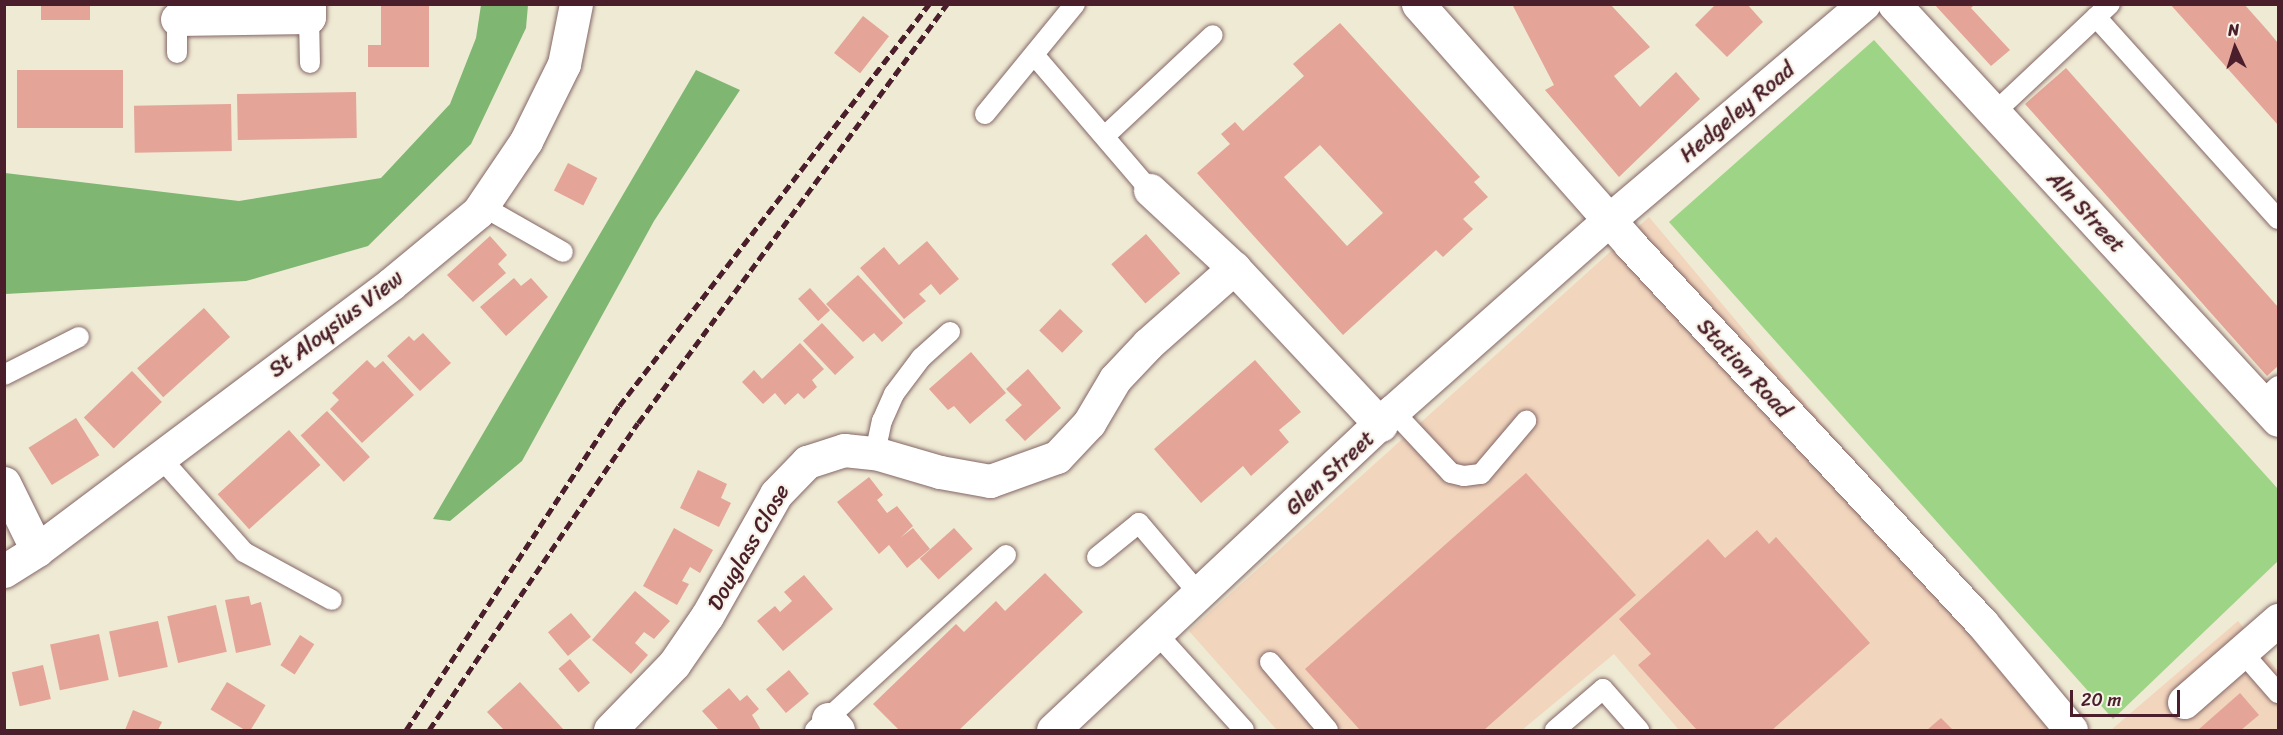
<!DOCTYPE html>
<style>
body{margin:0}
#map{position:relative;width:2283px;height:735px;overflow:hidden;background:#efead4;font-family:Sriracha,sans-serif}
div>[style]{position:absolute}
.built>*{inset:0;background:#f1d5bd}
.green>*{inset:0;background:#9ed485}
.forest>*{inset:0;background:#7eb672}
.building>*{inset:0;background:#e4a497;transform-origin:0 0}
.roads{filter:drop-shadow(0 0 2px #846666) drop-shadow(0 0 2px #846666)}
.lane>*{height:20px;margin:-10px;padding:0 10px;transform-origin:10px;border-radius:10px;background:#fff}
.street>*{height:33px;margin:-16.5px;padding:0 16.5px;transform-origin:16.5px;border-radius:16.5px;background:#fff}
.secondary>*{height:33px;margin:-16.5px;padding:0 16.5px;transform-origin:16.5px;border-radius:16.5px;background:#fff}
.rail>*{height:4.5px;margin-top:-2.25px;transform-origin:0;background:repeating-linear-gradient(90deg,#4a1f2b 0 9px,transparent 0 13.5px)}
span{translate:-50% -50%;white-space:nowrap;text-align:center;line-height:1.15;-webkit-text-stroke:4.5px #f7f3e8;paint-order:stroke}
.street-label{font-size:22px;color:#4a1f2b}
.frame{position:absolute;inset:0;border:6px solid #4a1f2b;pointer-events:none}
.north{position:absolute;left:2205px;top:18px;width:60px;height:60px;-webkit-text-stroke:4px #f7f3e8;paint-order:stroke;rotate:356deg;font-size:16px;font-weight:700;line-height:24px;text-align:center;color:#4a1f2b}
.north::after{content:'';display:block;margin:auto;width:21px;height:27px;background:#4a1f2b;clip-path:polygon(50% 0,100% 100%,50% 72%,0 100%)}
.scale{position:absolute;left:2070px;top:690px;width:110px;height:27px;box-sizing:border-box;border:3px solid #4a1f2b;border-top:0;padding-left:8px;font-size:18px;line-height:21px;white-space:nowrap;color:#4a1f2b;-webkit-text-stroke:4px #f7f3e8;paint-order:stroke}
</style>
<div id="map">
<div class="built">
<div style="clip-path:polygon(1649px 217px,1817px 417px,2090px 730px,1679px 730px,1614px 654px,1522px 730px,1277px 730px,1189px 631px)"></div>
<div style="clip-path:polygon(2238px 621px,2278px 671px,2278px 730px,2111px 730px)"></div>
</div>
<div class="green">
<div style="clip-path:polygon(1874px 40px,2278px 489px,2278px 561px,2113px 719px,1669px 222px)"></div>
</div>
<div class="forest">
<div style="clip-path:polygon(481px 5px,528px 5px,526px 28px,471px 144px,368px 246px,246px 281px,5px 294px,5px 173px,239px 201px,381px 178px,450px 104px,476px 38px)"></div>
<div style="clip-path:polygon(696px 70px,740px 90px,654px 221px,522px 461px,450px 521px,433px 519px)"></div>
</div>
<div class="building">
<div style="left:41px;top:4px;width:49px;height:16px"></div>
<div style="clip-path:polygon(381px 4px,429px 4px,429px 67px,368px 67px,368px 45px,381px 45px)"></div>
<div style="clip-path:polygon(1512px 4px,1610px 4px,1650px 47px,1614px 76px,1640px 107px,1676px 72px,1700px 99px,1619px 177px,1545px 90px,1554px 85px)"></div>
<div style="clip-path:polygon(1716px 4px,1747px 4px,1763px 22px,1727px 57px,1695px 25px)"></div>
<div style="clip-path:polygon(1934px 4px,1975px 4px,1971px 8px,2010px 50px,1991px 66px)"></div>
<div style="clip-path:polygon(2170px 4px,2244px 4px,2268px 31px,2278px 43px,2278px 125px)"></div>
<div style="left:863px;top:16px;width:33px;height:47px;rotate:38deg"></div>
<div style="clip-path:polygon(evenodd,1340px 23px,1480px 177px,1474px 182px,1488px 197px,1463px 219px,1473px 229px,1443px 257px,1436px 250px,1343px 335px,1197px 173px,1230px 144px,1221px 134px,1235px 122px,1243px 131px,1304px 76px,1293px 64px,1340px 23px,1320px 145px,1383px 213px,1347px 246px,1284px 177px,1320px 145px)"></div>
<div style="clip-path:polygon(2066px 68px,2278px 307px,2278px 366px,2267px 376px,2025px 104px)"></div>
<div style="left:123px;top:70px;width:58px;height:106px;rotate:90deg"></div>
<div style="left:356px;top:92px;width:46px;height:119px;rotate:89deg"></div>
<div style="left:231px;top:104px;width:47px;height:97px;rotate:89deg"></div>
<div style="left:568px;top:163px;width:33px;height:31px;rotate:27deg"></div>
<div style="left:1146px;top:234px;width:52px;height:46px;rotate:49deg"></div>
<div style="clip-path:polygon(490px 236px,507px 255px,498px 264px,506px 273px,473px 302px,447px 275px)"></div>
<div style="clip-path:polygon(927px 241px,959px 279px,940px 295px,931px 284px,919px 294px,926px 301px,904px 319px,860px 268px,884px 247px,899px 265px)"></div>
<div style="clip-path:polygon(858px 275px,903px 323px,882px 342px,874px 333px,863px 342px,826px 304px)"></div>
<div style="clip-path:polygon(514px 278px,521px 286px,531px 278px,548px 297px,506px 336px,480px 307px)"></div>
<div style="left:810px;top:288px;width:30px;height:16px;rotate:48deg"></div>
<div style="left:204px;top:308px;width:39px;height:90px;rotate:48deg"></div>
<div style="left:1060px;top:309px;width:32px;height:30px;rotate:44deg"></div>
<div style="left:822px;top:323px;width:47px;height:26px;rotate:47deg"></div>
<div style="clip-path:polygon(423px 333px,451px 363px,420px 391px,387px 356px,409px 336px,414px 341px)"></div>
<div style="clip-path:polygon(800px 343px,824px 369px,812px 380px,817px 387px,804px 399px,798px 393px,785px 405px,775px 393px,763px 404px,742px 382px,754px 370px,762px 379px)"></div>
<div style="clip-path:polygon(971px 352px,1006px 393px,970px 424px,954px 406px,948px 410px,929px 389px)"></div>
<div style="clip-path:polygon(367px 360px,375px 368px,383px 361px,414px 395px,362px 443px,330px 409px,339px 400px,332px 393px)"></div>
<div style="clip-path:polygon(1255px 360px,1301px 412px,1279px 430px,1289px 442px,1251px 476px,1243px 466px,1201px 503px,1154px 449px)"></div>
<div style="clip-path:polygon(1028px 369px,1061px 408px,1025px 441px,1005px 420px,1022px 405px,1006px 389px)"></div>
<div style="left:132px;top:371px;width:43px;height:67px;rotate:46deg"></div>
<div style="left:327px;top:411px;width:63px;height:36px;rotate:47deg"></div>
<div style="left:76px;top:418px;width:44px;height:56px;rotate:58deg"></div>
<div style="left:289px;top:430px;width:47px;height:96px;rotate:48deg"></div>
<div style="clip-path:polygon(698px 470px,727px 484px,721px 498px,731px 503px,719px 527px,680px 508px)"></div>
<div style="clip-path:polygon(1526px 473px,1636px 595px,1484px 730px,1360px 730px,1305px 669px)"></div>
<div style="clip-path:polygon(869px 477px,883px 495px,877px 500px,887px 513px,897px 506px,913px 526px,900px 538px,913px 528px,930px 549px,907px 568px,889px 545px,879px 554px,837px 502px)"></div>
<div style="clip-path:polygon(674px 528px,713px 550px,700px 573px,690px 567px,682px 581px,689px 584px,677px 605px,643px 586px)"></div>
<div style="left:954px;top:528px;width:28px;height:46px;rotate:48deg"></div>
<div style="clip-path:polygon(1757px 530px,1769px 544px,1776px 537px,1870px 643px,1772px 730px,1697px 730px,1638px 665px,1651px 654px,1619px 619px,1708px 539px,1725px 558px)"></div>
<div style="clip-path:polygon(1045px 573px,1083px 612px,959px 730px,899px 730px,873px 704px,956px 624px,964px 632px,996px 601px,1005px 611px)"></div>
<div style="clip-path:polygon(804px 575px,833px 609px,783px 651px,757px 621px,775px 606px,780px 612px,792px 601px,784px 592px)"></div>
<div style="clip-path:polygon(635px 591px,670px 621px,654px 639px,644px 632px,635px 643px,648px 655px,631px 674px,592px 640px)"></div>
<div style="clip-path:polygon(249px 596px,251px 605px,261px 602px,271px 645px,236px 653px,225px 600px)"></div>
<div style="left:216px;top:605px;width:48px;height:50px;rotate:77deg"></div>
<div style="left:571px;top:613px;width:31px;height:30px;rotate:50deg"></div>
<div style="left:158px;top:621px;width:47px;height:50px;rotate:78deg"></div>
<div style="left:99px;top:634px;width:47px;height:50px;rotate:78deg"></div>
<div style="left:300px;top:635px;width:17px;height:36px;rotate:33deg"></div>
<div style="left:570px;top:659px;width:31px;height:15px;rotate:50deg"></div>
<div style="left:43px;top:665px;width:35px;height:32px;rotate:77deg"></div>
<div style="left:789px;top:670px;width:31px;height:30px;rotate:50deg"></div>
<div style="left:227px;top:682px;width:45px;height:32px;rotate:31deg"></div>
<div style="clip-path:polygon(520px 682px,564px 730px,504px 730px,487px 712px)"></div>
<div style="clip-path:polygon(729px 688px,740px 701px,747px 695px,759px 709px,752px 715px,761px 730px,719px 730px,702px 711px)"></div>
<div style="clip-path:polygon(2240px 693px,2259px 715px,2241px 730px,2198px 730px)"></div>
<div style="clip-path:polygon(133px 710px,162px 722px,158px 730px,125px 730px)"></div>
<div style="clip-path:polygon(1941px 718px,1953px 730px,1927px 730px)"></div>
</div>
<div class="roads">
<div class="lane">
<div style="left:177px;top:10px;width:43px;rotate:90deg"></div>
<div style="left:309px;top:17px;width:46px;rotate:88.8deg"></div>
<div style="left:2096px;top:17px;width:272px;rotate:48deg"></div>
<div style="left:1035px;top:56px;width:177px;rotate:49.4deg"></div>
<div style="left:1994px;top:113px;width:159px;rotate:-43.2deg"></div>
<div style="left:985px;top:114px;width:142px;rotate:-50.7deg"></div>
<div style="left:1106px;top:135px;width:146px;rotate:-43.1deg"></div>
<div style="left:482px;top:206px;width:93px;rotate:29.6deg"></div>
<div style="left:4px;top:375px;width:84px;rotate:-26.9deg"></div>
<div style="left:2262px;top:401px;width:22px;rotate:-43deg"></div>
<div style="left:1393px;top:411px;width:85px;rotate:46.9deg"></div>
<div style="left:1451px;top:473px;width:13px;rotate:13deg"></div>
<div style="left:1464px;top:476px;width:17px;rotate:-7deg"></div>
<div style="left:1481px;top:474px;width:70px;rotate:-49.7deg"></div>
<div style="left:875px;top:453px;width:33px;rotate:-78deg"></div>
<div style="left:882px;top:421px;width:30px;rotate:-66deg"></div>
<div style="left:894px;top:394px;width:45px;rotate:-53.1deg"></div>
<div style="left:921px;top:358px;width:39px;rotate:-42deg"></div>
<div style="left:160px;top:457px;width:127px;rotate:48.5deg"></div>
<div style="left:244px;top:552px;width:100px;rotate:28.6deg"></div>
<div style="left:1097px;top:557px;width:54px;rotate:-39deg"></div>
<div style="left:1139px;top:523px;width:96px;rotate:49.7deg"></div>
<div style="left:1158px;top:635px;width:128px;rotate:47.8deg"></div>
<div style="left:2242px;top:652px;width:55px;rotate:48.7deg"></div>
<div style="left:1270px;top:662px;width:89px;rotate:49.5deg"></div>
<div style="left:815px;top:730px;width:259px;rotate:-42.5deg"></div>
<div style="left:1555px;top:730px;width:63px;rotate:-40.5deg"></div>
<div style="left:1603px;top:689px;width:55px;rotate:48.7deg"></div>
</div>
<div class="street">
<div style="left:1894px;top:4px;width:566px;rotate:47.29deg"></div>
<div style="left:177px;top:19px;width:132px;rotate:-0.9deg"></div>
<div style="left:309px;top:17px;width:13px;rotate:-90deg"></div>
<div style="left:1150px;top:190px;width:115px;rotate:42.9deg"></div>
<div style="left:1234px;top:268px;width:215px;rotate:46.9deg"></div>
<div style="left:4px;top:483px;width:75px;rotate:63.8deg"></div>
<div style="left:4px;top:571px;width:39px;rotate:-32deg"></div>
<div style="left:37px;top:550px;width:443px;rotate:-36.9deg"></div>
<div style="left:391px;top:284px;width:113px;rotate:-39.6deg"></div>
<div style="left:478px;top:212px;width:86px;rotate:-55.9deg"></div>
<div style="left:526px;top:141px;width:86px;rotate:-63.7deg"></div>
<div style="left:564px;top:64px;width:61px;rotate:-78.7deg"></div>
<div style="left:2184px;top:702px;width:125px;rotate:-41.1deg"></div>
<div style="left:828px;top:719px;width:15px;rotate:48deg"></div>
<div style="left:610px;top:730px;width:92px;rotate:-45.9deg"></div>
<div style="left:674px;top:664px;width:58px;rotate:-55.5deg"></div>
<div style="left:707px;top:616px;width:140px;rotate:-60.5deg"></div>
<div style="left:776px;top:494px;width:45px;rotate:-45.9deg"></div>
<div style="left:807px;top:462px;width:39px;rotate:-18deg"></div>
<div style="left:844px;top:450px;width:31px;rotate:6deg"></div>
<div style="left:875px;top:453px;width:68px;rotate:16.3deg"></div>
<div style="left:940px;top:472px;width:51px;rotate:10.2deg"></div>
<div style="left:990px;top:481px;width:71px;rotate:-19.7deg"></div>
<div style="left:1057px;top:457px;width:47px;rotate:-46.7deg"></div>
<div style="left:1089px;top:423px;width:51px;rotate:-59.4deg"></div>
<div style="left:1115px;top:379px;width:48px;rotate:-46.7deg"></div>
<div style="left:1148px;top:344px;width:115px;rotate:-41.5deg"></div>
<div style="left:1053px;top:730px;width:466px;rotate:-43.2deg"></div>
<div style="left:1393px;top:411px;width:288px;rotate:-41.5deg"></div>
<div style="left:1609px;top:220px;width:334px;rotate:-40.3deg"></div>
</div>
<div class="secondary">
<div style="left:1418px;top:4px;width:320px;rotate:48.5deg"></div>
<div style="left:1630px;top:244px;width:517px;rotate:47.12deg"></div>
<div style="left:1982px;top:623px;width:139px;rotate:50.2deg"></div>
</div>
</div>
<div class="rail">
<div style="left:406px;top:730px;width:388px;rotate:-56.7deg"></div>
<div style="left:619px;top:406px;width:508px;rotate:-52.36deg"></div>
<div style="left:429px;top:730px;width:371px;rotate:-55.8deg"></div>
<div style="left:638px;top:423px;width:521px;rotate:-53.59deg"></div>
</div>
<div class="street-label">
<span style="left:1737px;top:112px;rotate:-40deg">Hedgeley Road</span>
<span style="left:2086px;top:212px;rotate:47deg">Aln Street</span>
<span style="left:336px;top:324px;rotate:-37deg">St Aloysius View</span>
<span style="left:1744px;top:368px;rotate:47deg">Station Road</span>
<span style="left:1330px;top:473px;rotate:-43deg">Glen Street</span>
<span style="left:748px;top:547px;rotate:-60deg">Douglass Close</span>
</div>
<div class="frame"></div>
<div class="north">N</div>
<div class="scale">20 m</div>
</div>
